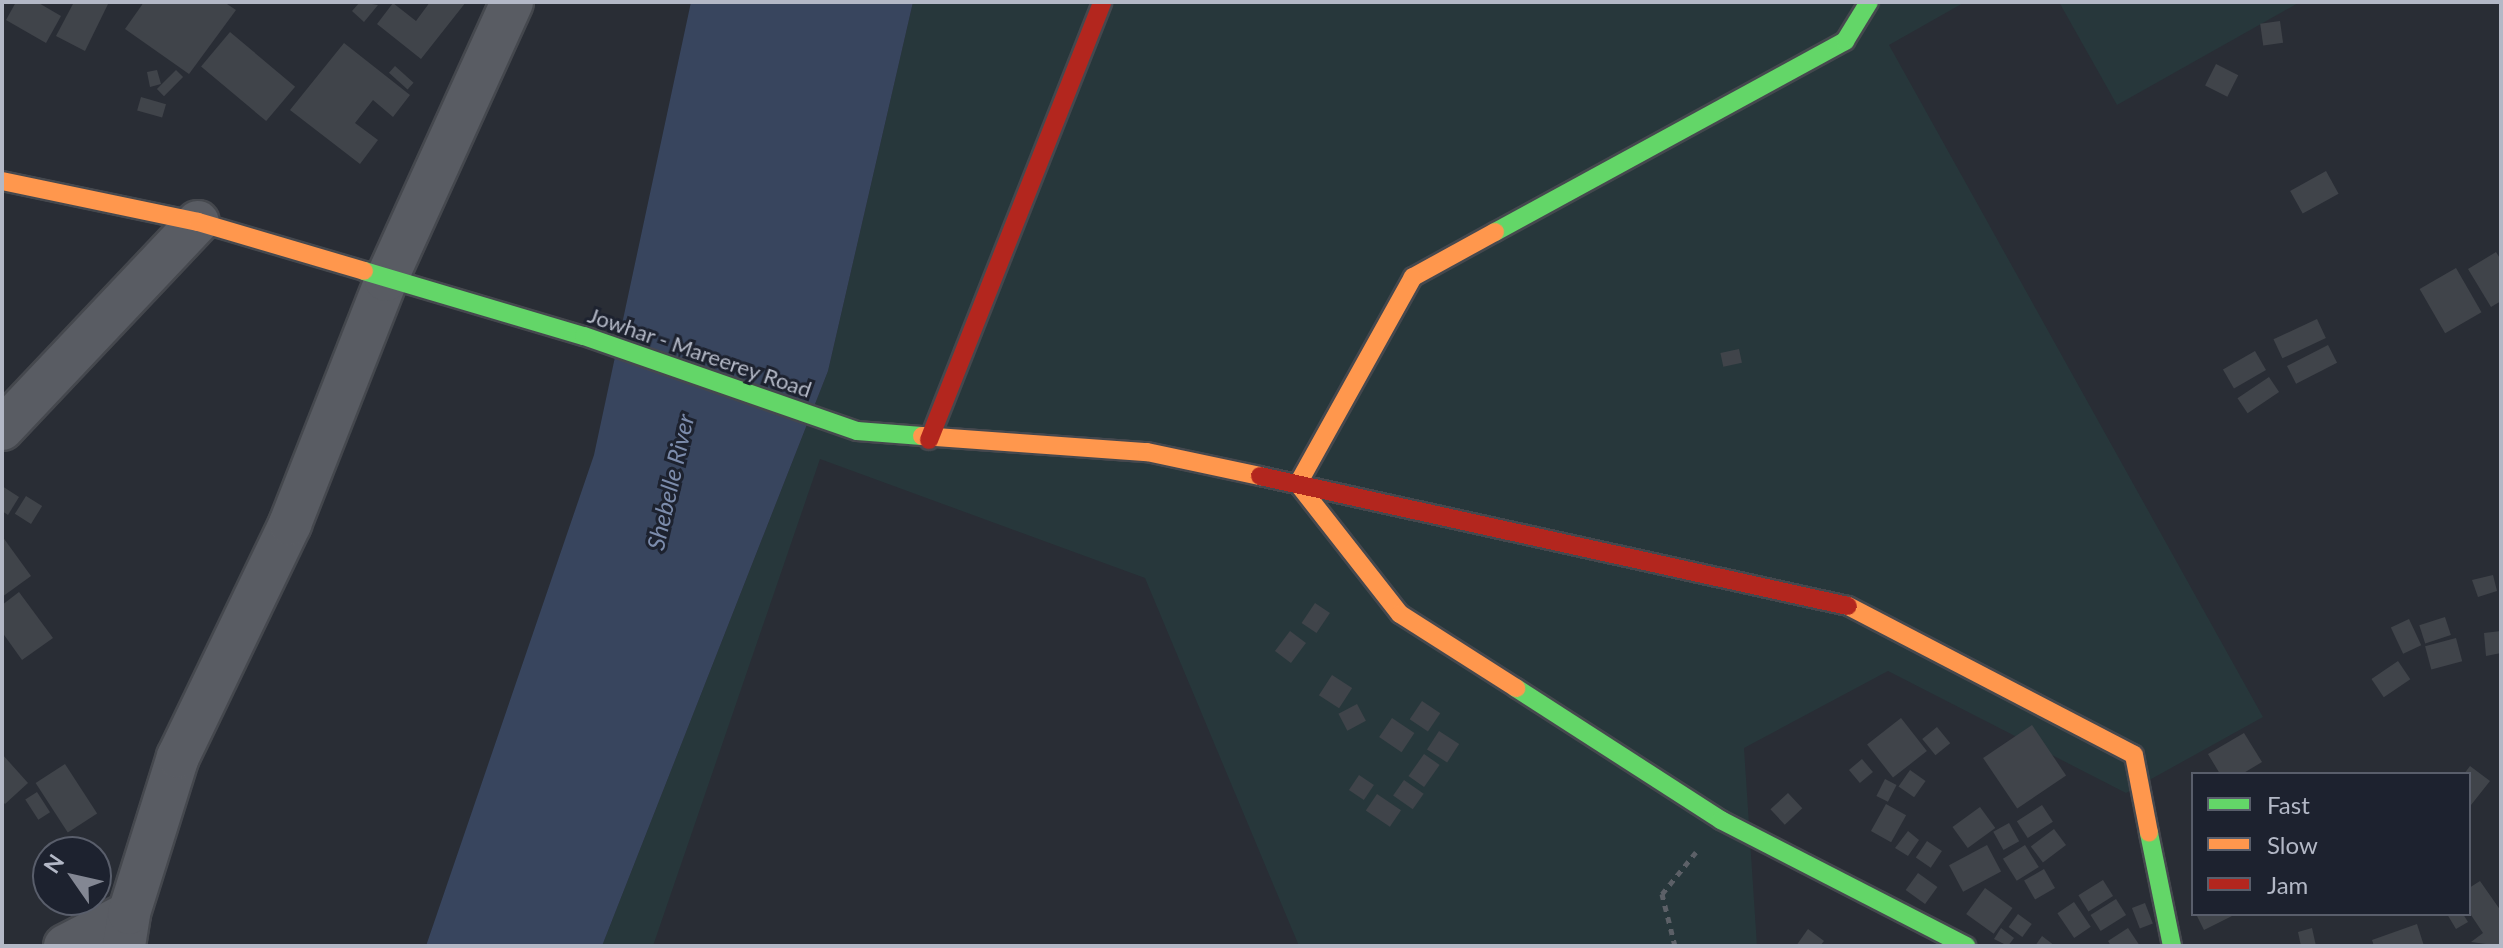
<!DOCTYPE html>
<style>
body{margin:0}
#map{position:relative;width:2503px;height:948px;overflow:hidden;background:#292d35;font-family:Lato,sans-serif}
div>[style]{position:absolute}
.green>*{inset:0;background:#27373b}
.water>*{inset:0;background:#38455e}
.building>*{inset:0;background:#40444a;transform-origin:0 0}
.path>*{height:5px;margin-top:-2.5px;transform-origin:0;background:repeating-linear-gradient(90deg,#5c6067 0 6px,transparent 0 12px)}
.roads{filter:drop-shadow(2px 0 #45484e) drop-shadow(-2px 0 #45484e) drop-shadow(0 2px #45484e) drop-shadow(0 -2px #45484e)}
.street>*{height:42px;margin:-21px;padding:0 21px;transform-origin:21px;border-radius:21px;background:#595c63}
.fast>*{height:18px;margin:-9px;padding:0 9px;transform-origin:9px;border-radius:9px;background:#63d668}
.slow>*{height:18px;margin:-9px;padding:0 9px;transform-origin:9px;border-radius:9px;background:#ff974d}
.jam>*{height:18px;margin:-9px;padding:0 9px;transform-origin:9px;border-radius:9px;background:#b3261e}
span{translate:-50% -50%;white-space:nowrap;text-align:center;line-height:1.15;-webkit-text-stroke:6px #1d222f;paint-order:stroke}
.street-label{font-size:22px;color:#b3b8c6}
.water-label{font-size:24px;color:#7c8cac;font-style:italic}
.frame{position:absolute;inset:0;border:4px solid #b3b8c6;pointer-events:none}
.legend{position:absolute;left:2191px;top:772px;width:280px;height:144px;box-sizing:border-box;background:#1d222f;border:2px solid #595e6b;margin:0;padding:10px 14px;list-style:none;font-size:24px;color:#b3b8c6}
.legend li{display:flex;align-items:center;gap:16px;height:40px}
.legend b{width:40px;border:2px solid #595e6b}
.north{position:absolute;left:32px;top:836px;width:80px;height:80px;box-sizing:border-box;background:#1d222f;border:2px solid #595e6b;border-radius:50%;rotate:304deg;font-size:22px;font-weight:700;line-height:32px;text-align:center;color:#b3b8c6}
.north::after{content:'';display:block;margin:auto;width:28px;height:36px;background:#838793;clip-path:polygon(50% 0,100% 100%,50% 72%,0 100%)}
</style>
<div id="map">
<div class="green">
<i style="clip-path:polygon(913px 2px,1965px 2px,1889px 45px,2263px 717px,2126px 793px,1888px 671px,1744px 748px,1757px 946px,1299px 946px,1145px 578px,820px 459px,653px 946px,602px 946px,828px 371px)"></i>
<i style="clip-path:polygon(2059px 2px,2300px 2px,2117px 105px)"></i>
</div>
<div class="water">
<i style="clip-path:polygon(691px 2px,913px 2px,828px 371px,602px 946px,426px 946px,594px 455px)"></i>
</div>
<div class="building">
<i style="clip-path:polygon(16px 2px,37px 2px,61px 16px,46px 43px,6px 20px)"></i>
<i style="clip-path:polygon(74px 2px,109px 2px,85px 51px,56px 36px)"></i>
<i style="clip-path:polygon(144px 2px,224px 2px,236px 10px,189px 74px,125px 29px)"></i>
<i style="clip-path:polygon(360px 2px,378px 5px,364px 22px,352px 11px)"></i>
<i style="clip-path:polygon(430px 2px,466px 2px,421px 59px,377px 24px,393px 3px,416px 21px)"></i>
<i style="left:2280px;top:21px;width:22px;height:20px;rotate:82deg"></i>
<i style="left:230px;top:32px;width:85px;height:45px;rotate:40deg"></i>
<i style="clip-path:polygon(344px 43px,410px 95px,393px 117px,373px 100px,355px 123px,378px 140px,360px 164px,290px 110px)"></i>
<i style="left:2216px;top:64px;width:25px;height:24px;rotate:27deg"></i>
<i style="left:395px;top:66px;width:25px;height:9px;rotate:42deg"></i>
<i style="clip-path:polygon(157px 70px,161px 84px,150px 87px,147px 72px)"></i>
<i style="left:176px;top:70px;width:10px;height:27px;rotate:45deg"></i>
<i style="left:141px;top:97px;width:26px;height:14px;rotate:16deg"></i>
<i style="left:2326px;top:171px;width:26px;height:41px;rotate:61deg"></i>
<i style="clip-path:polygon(2496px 252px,2501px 260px,2501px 301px,2491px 307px,2468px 269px)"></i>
<i style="left:2456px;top:268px;width:51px;height:42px;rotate:60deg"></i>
<i style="left:2317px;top:319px;width:21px;height:48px;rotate:65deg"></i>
<i style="left:2328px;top:345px;width:20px;height:46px;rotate:63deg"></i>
<i style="left:1739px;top:349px;width:14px;height:19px;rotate:78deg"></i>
<i style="left:2255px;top:351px;width:22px;height:37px;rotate:60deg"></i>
<i style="left:2269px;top:377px;width:18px;height:38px;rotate:56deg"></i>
<i style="clip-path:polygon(2px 486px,19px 497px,8px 515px,2px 511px)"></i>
<i style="left:26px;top:496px;width:19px;height:21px;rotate:32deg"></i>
<i style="clip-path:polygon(2px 536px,31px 576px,2px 597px)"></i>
<i style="clip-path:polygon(2493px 575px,2497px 591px,2478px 597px,2472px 580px)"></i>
<i style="clip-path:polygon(19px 592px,53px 638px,22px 660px,2px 632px,2px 605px)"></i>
<i style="left:1315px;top:603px;width:18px;height:24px;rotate:34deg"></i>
<i style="left:2445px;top:617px;width:19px;height:27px;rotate:72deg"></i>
<i style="left:2409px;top:619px;width:29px;height:20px;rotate:65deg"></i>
<i style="left:1290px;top:631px;width:20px;height:25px;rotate:37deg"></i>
<i style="clip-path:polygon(2501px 631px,2501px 653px,2486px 656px,2484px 633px)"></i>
<i style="left:2456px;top:638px;width:24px;height:32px;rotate:75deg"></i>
<i style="left:2398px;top:661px;width:22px;height:32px;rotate:56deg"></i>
<i style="left:1332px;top:675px;width:24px;height:24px;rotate:33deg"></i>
<i style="left:1422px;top:701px;width:22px;height:22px;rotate:34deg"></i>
<i style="left:1357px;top:704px;width:19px;height:21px;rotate:62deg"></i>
<i style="left:1392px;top:718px;width:27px;height:23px;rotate:34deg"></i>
<i style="left:1901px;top:718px;width:42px;height:43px;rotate:52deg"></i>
<i style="left:2032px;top:725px;width:61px;height:59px;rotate:56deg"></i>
<i style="left:1937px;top:727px;width:21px;height:19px;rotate:51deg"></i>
<i style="left:1439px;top:731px;width:24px;height:22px;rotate:33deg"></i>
<i style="clip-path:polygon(2244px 733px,2262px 762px,2242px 774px,2220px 774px,2208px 754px)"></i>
<i style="clip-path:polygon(2px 754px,28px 783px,5px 804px,2px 801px)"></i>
<i style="left:1424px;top:754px;width:19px;height:27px;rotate:35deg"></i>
<i style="left:1862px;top:759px;width:17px;height:17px;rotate:50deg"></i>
<i style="left:65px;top:764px;width:59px;height:35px;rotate:57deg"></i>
<i style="clip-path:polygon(2470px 766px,2490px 781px,2471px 805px,2469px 774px,2464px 774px)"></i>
<i style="left:1910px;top:770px;width:19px;height:20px;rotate:35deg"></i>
<i style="left:1359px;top:775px;width:18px;height:18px;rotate:34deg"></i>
<i style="left:1885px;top:779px;width:13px;height:19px;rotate:27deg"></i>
<i style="left:1404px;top:780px;width:24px;height:19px;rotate:35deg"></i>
<i style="left:37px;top:792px;width:24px;height:14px;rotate:57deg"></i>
<i style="left:1788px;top:793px;width:21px;height:24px;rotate:47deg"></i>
<i style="left:1377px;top:794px;width:29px;height:20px;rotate:34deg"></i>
<i style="left:1886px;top:804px;width:23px;height:31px;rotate:29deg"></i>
<i style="left:2042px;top:805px;width:20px;height:30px;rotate:57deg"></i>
<i style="left:1980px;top:807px;width:26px;height:34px;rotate:54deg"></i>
<i style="left:2009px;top:823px;width:21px;height:18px;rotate:61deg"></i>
<i style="left:2054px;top:829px;width:20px;height:29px;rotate:53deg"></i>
<i style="clip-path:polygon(1908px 831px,1919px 840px,1908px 856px,1895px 848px)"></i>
<i style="left:1927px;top:841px;width:18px;height:20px;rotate:34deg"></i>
<i style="left:1987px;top:845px;width:30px;height:43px;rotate:62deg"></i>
<i style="left:2025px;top:845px;width:26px;height:26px;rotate:58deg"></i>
<i style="left:2044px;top:869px;width:22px;height:23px;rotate:60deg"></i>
<i style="left:1918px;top:873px;width:24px;height:21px;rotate:36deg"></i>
<i style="left:2103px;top:880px;width:19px;height:29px;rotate:58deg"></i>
<i style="clip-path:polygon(2480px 881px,2501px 911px,2501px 946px,2471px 942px,2483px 933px,2469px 912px,2469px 888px)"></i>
<i style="left:1985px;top:888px;width:34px;height:32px;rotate:36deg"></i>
<i style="left:2116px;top:899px;width:19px;height:30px;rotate:58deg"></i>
<i style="left:2074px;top:902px;width:30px;height:20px;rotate:56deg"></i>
<i style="left:2145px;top:903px;width:22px;height:14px;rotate:69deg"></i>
<i style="left:2018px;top:914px;width:17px;height:16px;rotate:36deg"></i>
<i style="clip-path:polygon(2196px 914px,2236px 914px,2204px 930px)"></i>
<i style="clip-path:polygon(2447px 914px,2463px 914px,2468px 922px,2456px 929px)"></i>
<i style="clip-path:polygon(2417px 924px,2424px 946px,2374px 946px,2372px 940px)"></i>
<i style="clip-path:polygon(2001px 928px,2014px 938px,2008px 946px,1994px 939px)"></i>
<i style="clip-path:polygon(2128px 928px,2140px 946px,2111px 946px,2108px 941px)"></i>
<i style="clip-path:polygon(2312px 928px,2316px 946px,2301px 946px,2298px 932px)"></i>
<i style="clip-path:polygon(1808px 929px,1824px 941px,1820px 946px,1796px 946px)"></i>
<i style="clip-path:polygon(2042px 936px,2055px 946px,2035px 946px)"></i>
</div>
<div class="path">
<i style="left:1675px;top:946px;width:54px;rotate:-104deg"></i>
<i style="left:1662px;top:894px;width:54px;rotate:-51deg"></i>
</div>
<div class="roads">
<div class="street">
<i style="left:2px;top:429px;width:285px;rotate:-46.6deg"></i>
<i style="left:65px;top:946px;width:72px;rotate:-27.3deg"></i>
<i style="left:124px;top:946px;width:33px;rotate:-81deg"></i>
<i style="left:129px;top:913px;width:164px;rotate:-72.6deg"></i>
<i style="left:178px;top:757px;width:259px;rotate:-64.3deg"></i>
<i style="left:290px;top:524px;width:262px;rotate:-68.5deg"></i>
<i style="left:386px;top:280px;width:305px;rotate:-65.6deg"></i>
</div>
<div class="fast">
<i style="left:1495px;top:232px;width:399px;rotate:-28.6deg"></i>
<i style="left:1845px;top:41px;width:46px;rotate:-58.4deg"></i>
<i style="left:364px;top:271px;width:229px;rotate:16.5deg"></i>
<i style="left:584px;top:336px;width:289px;rotate:19.2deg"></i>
<i style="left:857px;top:431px;width:65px;rotate:4.4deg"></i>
<i style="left:1516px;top:688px;width:244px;rotate:32.8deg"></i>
<i style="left:1721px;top:820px;width:276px;rotate:27.2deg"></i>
<i style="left:2149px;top:833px;width:115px;rotate:78.5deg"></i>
</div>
<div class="slow">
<i style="left:2px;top:181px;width:200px;rotate:11.8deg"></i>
<i style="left:198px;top:222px;width:173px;rotate:16.4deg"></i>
<i style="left:1495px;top:232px;width:94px;rotate:151.2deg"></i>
<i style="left:1413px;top:277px;width:237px;rotate:119.1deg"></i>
<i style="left:1298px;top:484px;width:165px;rotate:51.9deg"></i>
<i style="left:1400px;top:614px;width:138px;rotate:32.5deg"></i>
<i style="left:922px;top:436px;width:226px;rotate:4.1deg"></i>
<i style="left:1147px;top:452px;width:116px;rotate:12deg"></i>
<i style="left:1848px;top:606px;width:322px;rotate:27.5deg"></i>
<i style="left:2134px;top:755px;width:79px;rotate:79.1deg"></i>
</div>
<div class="jam">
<i style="left:929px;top:440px;width:471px;rotate:-68.4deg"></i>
<i style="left:1260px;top:476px;width:602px;rotate:12.47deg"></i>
</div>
</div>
<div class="street-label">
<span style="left:700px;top:352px;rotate:19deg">Jowhar - Mareerey Road</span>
</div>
<div class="water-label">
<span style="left:670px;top:482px;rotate:-77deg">Shebelle River</span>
</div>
<div class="frame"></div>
<ul class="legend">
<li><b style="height:10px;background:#63d668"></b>Fast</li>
<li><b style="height:10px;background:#ff974d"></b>Slow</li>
<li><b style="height:10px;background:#b3261e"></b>Jam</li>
</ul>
<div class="north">N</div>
</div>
